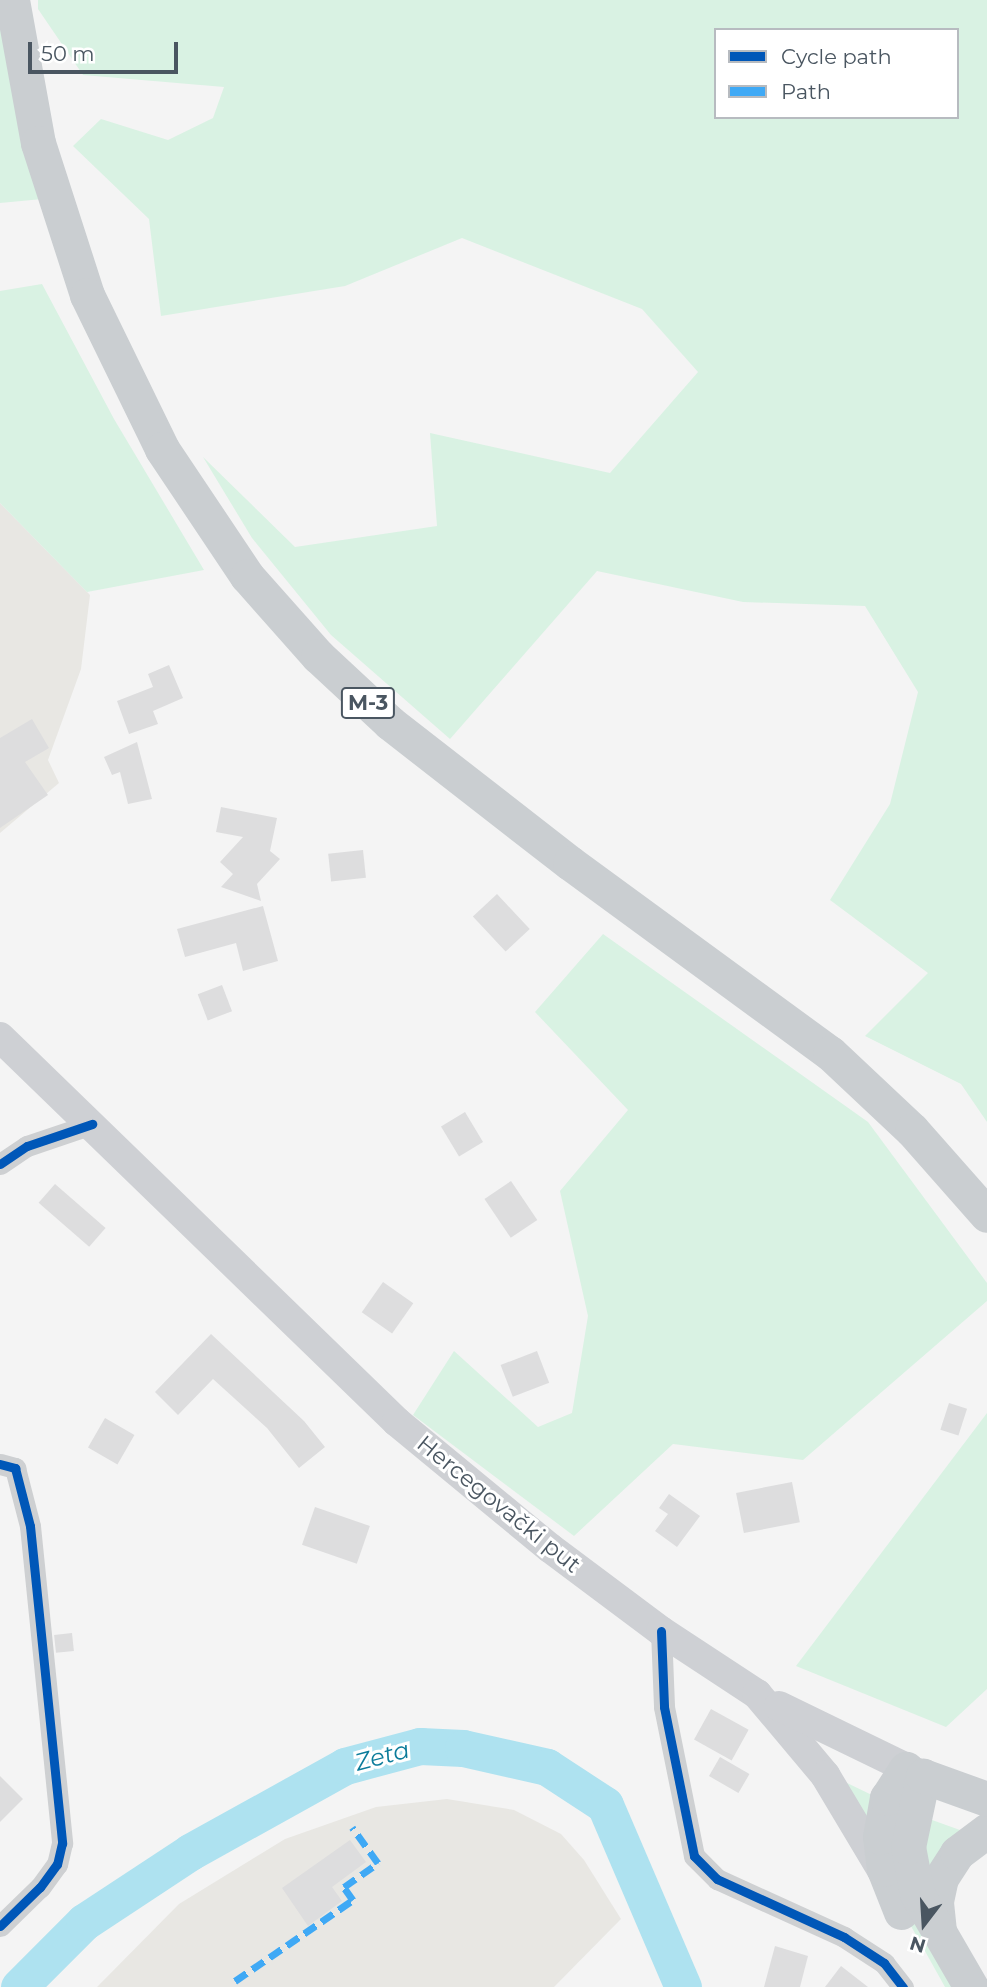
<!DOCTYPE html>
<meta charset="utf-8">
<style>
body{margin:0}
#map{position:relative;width:987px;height:1987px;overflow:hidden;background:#f4f4f4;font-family:Montserrat,sans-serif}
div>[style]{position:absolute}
.commercial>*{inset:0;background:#e8e7e3}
.green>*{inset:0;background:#d9f2e3}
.river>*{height:37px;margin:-18.5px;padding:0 18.5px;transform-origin:18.5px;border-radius:18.5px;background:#aee2f0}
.building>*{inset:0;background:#ddddde;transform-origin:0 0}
.minor>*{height:21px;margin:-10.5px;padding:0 10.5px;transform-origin:10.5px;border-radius:10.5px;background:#ced0d2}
.secondary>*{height:30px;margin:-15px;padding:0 15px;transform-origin:15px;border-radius:15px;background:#ced0d4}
.primary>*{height:35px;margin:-17.5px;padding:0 17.5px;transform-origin:17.5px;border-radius:17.5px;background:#caced1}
.quiet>*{height:7px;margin-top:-3.5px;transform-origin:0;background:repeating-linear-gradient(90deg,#3fa9f5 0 14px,transparent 0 21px)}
.cycleway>*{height:9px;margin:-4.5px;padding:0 4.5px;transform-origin:4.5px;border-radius:4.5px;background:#0057b8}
span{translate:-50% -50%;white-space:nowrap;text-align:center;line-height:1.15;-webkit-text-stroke:6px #fff;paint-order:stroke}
.shield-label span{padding:2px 5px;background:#fff;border:2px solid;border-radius:5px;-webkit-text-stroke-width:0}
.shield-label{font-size:21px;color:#4a5661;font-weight:700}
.street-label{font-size:23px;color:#4a5661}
.water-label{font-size:24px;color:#0c7c9b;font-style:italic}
.legend{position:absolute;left:714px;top:28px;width:245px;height:91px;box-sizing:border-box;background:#fff;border:2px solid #b7bbc0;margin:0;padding:9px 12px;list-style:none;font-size:21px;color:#4a5661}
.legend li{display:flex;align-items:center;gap:14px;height:35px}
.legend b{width:35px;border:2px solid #b7bbc0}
.north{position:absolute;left:889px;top:1889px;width:70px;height:70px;-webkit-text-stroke:5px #fff;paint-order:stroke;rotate:197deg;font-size:19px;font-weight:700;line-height:28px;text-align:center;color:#4a5661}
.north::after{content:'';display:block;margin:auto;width:24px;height:32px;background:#4a5661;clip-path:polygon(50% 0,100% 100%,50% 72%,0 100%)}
.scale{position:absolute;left:28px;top:42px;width:150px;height:32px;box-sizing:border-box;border:4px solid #4a5661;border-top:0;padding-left:9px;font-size:21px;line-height:24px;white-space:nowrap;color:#4a5661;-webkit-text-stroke:5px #fff;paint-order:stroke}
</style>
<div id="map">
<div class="commercial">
<i style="clip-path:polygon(0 503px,90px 595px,81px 669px,48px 760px,59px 783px,0 833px)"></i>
<i style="clip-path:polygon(447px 1799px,514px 1810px,561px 1834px,584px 1860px,621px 1919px,554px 1987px,97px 1987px,179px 1904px,285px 1839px,376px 1807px)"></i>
</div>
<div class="green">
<i style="clip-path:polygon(0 0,53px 198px,0 203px)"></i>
<i style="clip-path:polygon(evenodd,38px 0,987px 0,987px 1122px,961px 1084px,865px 1036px,928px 973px,830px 900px,890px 804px,918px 692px,865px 606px,743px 602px,597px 571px,450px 739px,331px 635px,252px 538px,203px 457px,295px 547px,437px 526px,430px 433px,610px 473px,698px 372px,642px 309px,462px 238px,345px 286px,161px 316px,149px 219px,73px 146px,101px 119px,168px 140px,213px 118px,224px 87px,83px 75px,38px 9px,38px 0,716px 30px,957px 30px,957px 117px,716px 117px,716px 30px)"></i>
<i style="clip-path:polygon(42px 284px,114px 419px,204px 570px,87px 592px,0 503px,0 291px)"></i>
<i style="clip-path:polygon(603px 934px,868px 1122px,987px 1283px,987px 1301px,803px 1460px,673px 1444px,574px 1536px,413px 1415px,454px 1351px,538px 1427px,572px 1413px,588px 1316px,560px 1191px,628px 1110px,535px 1012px)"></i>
<i style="clip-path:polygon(987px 1413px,987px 1689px,946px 1727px,796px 1666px)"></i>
<i style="clip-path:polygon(814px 1767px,876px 1797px,865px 1827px)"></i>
<i style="clip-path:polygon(895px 1808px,954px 1987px,945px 1987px,892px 1892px)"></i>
<i style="clip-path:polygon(921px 1816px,971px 1834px,928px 1884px)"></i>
</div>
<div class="river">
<i style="left:19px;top:1987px;width:92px;rotate:-45deg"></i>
<i style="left:84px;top:1922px;width:127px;rotate:-33.4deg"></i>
<i style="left:190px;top:1852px;width:177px;rotate:-29deg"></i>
<i style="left:345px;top:1766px;width:78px;rotate:-14.9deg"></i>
<i style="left:420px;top:1746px;width:43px;rotate:2.7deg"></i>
<i style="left:463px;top:1748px;width:86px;rotate:12.7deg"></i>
<i style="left:547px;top:1767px;width:69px;rotate:33.2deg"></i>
<i style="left:605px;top:1805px;width:198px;rotate:66.8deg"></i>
</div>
<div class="building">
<i style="clip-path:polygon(169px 665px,183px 698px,153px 711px,158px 724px,129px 734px,117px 701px,153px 687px,148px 674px)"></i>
<i style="clip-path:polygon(32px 719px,49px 748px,25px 762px,48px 795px,0 828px,0 738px)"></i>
<i style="clip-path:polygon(137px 742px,152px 799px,128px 804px,120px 772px,112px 775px,104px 757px)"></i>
<i style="clip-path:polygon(221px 807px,277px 818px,270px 851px,280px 859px,257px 884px,261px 901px,221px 887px,233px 874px,220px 862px,243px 837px,216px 832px)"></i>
<i style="left:363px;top:850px;width:28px;height:35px;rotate:84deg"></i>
<i style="left:497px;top:894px;width:48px;height:33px;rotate:47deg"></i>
<i style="clip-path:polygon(263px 906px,278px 961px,243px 971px,236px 943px,185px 957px,177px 929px)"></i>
<i style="left:222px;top:985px;width:28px;height:26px;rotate:69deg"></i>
<i style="left:465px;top:1112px;width:35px;height:28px;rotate:59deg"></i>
<i style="left:511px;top:1181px;width:47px;height:32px;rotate:56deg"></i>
<i style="left:55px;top:1184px;width:67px;height:25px;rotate:41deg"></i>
<i style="left:383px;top:1282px;width:37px;height:37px;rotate:35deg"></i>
<i style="clip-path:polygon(211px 1334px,304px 1421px,325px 1447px,299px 1468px,267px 1428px,213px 1379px,178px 1415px,155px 1392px)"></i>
<i style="left:537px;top:1351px;width:34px;height:39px;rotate:69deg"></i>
<i style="left:949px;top:1403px;width:19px;height:28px;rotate:18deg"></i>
<i style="left:105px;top:1418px;width:34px;height:34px;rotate:30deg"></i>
<i style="left:792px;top:1482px;width:41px;height:57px;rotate:79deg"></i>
<i style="clip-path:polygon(669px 1494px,700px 1516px,677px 1547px,655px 1531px,668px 1514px,659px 1508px)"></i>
<i style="left:315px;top:1507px;width:58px;height:40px;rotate:19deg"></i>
<i style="left:72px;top:1633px;width:18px;height:18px;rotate:84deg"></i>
<i style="left:711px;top:1709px;width:43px;height:35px;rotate:29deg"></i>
<i style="left:720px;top:1757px;width:34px;height:22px;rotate:30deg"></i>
<i style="clip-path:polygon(0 1776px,23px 1799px,0 1822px)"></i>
<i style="clip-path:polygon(350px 1840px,366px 1862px,332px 1887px,342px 1901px,308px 1926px,282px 1888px)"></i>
<i style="clip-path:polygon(775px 1946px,808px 1956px,800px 1987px,764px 1987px)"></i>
<i style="clip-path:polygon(841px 1966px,868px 1987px,825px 1987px)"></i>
</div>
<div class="minor">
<i style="left:0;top:1164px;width:32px;rotate:-34deg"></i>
<i style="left:27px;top:1146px;width:69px;rotate:-18.7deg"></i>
<i style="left:0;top:1464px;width:16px;rotate:15deg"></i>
<i style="left:15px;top:1468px;width:60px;rotate:75.5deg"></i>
<i style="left:30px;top:1526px;width:319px;rotate:84.2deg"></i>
<i style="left:62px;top:1843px;width:22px;rotate:103deg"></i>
<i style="left:57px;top:1864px;width:29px;rotate:126deg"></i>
<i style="left:40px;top:1887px;width:56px;rotate:135.7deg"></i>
<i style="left:661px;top:1631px;width:76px;rotate:87.7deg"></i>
<i style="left:664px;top:1707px;width:152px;rotate:78.6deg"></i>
<i style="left:694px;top:1856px;width:33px;rotate:45deg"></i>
<i style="left:717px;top:1879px;width:140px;rotate:24.5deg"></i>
<i style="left:844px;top:1937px;width:48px;rotate:33deg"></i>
<i style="left:884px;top:1963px;width:31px;rotate:52deg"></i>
</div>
<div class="secondary">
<i style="left:0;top:1037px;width:553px;rotate:44.12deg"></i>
<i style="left:397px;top:1422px;width:198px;rotate:39.5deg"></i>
<i style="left:550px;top:1548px;width:139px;rotate:36.8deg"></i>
<i style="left:661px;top:1631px;width:115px;rotate:33.3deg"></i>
<i style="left:757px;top:1694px;width:106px;rotate:50deg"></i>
<i style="left:825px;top:1775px;width:113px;rotate:59.1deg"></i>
<i style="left:779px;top:1706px;width:160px;rotate:25.9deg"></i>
</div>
<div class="primary">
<i style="left:12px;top:0;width:145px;rotate:79.7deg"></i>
<i style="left:38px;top:143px;width:160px;rotate:72.1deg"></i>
<i style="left:87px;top:295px;width:171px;rotate:64deg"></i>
<i style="left:162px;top:449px;width:153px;rotate:56.2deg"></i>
<i style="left:247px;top:576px;width:107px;rotate:48.4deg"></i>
<i style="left:318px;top:656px;width:98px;rotate:42.9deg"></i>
<i style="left:390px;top:723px;width:228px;rotate:37.9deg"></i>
<i style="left:570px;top:863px;width:322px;rotate:36.2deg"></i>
<i style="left:830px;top:1053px;width:112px;rotate:43.2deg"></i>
<i style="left:912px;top:1130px;width:113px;rotate:48.6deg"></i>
<i style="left:901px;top:1912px;width:46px;rotate:-111.6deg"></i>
<i style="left:884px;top:1869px;width:32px;rotate:-97deg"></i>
<i style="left:880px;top:1837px;width:40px;rotate:-80deg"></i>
<i style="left:887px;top:1798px;width:35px;rotate:-57deg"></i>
<i style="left:939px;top:1931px;width:30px;rotate:-96deg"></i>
<i style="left:936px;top:1901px;width:24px;rotate:-78deg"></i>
<i style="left:941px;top:1878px;width:30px;rotate:-57deg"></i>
<i style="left:957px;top:1853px;width:38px;rotate:-37deg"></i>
<i style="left:971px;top:1987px;width:108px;rotate:-120.1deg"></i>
<i style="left:917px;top:1894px;width:48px;rotate:-100.8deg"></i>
<i style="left:908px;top:1847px;width:73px;rotate:-78.1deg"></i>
<i style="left:923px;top:1776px;width:68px;rotate:19.8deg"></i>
</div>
<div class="quiet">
<i style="left:235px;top:1981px;width:143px;rotate:-34.5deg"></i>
<i style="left:353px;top:1900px;width:16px;rotate:-125deg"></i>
<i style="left:344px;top:1887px;width:42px;rotate:-35.2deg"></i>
<i style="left:378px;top:1863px;width:44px;rotate:-125.8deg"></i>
</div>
<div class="cycleway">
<i style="left:0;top:1164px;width:32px;rotate:-34deg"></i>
<i style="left:27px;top:1146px;width:69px;rotate:-18.7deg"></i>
<i style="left:0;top:1464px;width:16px;rotate:15deg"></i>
<i style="left:15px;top:1468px;width:60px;rotate:75.5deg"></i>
<i style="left:30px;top:1526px;width:319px;rotate:84.2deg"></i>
<i style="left:62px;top:1843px;width:22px;rotate:103deg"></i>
<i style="left:57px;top:1864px;width:29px;rotate:126deg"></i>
<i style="left:40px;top:1887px;width:56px;rotate:135.7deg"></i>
<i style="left:661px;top:1631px;width:76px;rotate:87.7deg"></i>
<i style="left:664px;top:1707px;width:152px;rotate:78.6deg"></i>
<i style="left:694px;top:1856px;width:33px;rotate:45deg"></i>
<i style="left:717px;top:1879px;width:140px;rotate:24.5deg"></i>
<i style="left:844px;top:1937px;width:48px;rotate:33deg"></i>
<i style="left:884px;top:1963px;width:31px;rotate:52deg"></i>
</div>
<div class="shield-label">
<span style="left:368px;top:703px">M-3</span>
</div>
<div class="street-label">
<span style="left:499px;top:1504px;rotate:39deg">Hercegovački put</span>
</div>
<div class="water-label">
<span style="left:382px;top:1756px;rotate:-15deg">Zeta</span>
</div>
<ul class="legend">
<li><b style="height:9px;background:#0057b8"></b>Cycle path</li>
<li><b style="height:9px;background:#3fa9f5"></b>Path</li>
</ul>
<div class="north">N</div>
<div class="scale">50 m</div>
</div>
